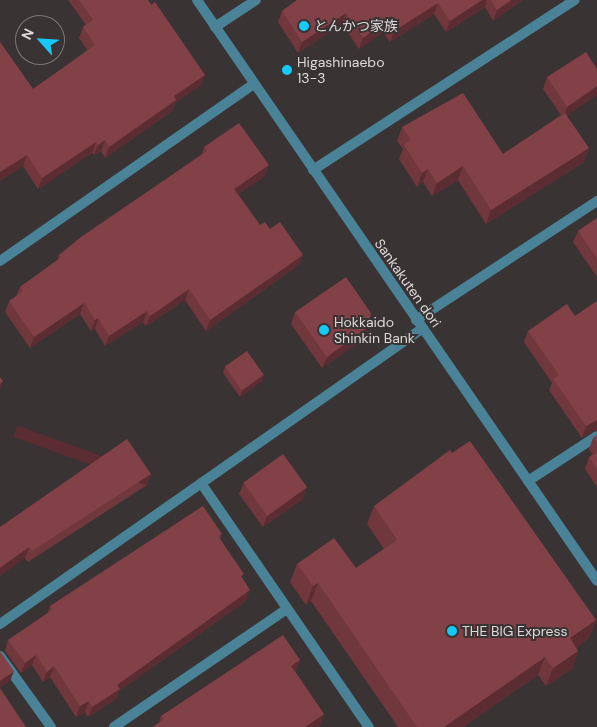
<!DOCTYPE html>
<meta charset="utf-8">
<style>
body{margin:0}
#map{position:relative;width:597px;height:727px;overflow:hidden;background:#3a3334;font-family:"DM Sans","Noto Sans JP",sans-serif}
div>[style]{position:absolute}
.minor>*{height:10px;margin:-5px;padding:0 5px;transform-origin:5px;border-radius:5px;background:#4a8297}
.tertiary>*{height:10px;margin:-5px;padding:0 5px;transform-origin:5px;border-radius:5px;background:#4a8297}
.wall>*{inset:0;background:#70373d}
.shaded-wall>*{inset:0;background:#5b2d32;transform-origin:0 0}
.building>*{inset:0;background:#824047;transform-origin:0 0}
.dots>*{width:14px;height:14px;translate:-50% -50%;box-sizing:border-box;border:2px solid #3a3334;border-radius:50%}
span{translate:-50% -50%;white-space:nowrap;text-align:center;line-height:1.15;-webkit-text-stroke:4px #3a3334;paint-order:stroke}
.poi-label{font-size:14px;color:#dedada}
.left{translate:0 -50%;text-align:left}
.street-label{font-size:14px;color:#dedada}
.north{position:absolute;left:15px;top:15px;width:50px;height:50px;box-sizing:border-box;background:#3a3334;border:1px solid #7c7676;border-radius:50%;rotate:296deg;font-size:14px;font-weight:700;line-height:20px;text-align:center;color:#dedada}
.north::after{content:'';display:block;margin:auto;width:18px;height:22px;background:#13cafb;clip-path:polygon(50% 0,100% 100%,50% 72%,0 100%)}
</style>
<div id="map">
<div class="minor">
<i style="left:215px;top:27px;width:49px;rotate:-33.4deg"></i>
<i style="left:313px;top:170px;width:312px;rotate:-33deg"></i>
<i style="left:0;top:261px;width:310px;rotate:-34.9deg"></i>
<i style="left:416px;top:320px;width:217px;rotate:-33.3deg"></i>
<i style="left:528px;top:481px;width:82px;rotate:-33.1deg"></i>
<i style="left:201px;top:483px;width:296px;rotate:55.5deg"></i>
<i style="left:0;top:624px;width:516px;rotate:-34.98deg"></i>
<i style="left:0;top:656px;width:87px;rotate:54.3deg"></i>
<i style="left:114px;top:727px;width:209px;rotate:-34.3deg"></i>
</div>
<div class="tertiary">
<i style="left:197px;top:0;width:705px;rotate:55.45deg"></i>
</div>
<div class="wall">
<i style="clip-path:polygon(68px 0,148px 0,205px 75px,201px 85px,175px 103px,172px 111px,105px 158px,101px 151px,94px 155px,92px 153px,38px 189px,23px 166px,0 181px,0 42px,33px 89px,88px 51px,79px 38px,83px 27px,86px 25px)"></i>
<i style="clip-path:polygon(297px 0,523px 0,493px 21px,485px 7px,446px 32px,434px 14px,390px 42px,383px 32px,359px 49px,342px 24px,298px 53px,278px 22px,282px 11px)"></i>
<i style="clip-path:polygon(597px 69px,597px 95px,567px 115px,584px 162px,486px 224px,458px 180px,432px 196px,423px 182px,417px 187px,399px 159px,403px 149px,397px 141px,402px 127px,503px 154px,561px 115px,543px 89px,547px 77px)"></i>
<i style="clip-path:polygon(204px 147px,265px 176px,238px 194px,260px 225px,270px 229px,303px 255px,299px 265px,206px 331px,185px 300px,146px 326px,143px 322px,105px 346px,95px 329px,91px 331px,80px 314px,30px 348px,5px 312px,9px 301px,16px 296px,20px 287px,57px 261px,59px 255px,202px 154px)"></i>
<i style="clip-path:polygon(597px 218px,597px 277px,573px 242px,578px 231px)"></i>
<i style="clip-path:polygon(597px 301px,597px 430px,596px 429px,582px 438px,549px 390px,552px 383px,524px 342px,528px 331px,575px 316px)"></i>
<i style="clip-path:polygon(295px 312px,364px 339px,322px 368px,291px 324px)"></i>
<i style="clip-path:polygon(225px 367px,264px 375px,262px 381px,240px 397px,223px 373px)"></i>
<i style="clip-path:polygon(597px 435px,597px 487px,585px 469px,589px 457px,593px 455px,589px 449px,593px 438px)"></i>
<i style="clip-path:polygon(151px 474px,147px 485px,28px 562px,0 527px)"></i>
<i style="clip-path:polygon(244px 483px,303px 499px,263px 527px,239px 494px)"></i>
<i style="clip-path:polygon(374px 506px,596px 620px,589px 638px,576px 648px,578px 651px,572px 669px,546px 686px,538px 675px,463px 727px,398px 727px,311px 601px,306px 605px,290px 582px,297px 564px,356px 568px,384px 549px,367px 524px)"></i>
<i style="clip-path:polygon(222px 534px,220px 539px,242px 578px,246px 601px,119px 691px,116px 699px,88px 717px,85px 712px,76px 717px,50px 677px,43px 682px,32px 665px,21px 673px,5px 651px,8px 640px,47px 614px,50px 606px)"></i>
<i style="clip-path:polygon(300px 660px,296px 670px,295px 671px,324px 714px,320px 725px,316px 727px,153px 727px,159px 723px,161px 716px)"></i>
</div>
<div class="shaded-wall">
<i style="clip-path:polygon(482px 0,487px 0,485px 7px,446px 32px,450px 21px)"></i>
<i style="clip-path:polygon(511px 0,523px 0,493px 21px,497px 10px)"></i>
<i style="clip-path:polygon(438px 3px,434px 14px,390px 42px,394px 31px)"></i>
<i style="clip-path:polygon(346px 13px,342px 24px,298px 53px,302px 42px)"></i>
<i style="clip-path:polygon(387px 21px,383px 32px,359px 49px,363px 38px)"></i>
<i style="clip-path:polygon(205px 75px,201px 85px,175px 103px,172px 111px,105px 158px,109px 147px,174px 96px)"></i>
<i style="clip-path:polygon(597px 86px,597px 95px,563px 118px,567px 107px)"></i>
<i style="clip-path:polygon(105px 140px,101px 151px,94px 155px,98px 145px)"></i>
<i style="clip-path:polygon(96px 142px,92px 153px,38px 189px,42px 178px)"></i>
<i style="clip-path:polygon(589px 148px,584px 162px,486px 224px,491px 210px)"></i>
<i style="clip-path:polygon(27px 155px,23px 166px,0 181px,0 172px)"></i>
<i style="clip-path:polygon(269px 165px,265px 176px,230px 199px,234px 189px)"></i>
<i style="clip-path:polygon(463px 166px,458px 180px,432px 196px,437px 183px)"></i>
<i style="clip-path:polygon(428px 169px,423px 182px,417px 187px,422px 173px)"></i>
<i style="clip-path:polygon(303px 255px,299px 265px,206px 331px,210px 320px)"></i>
<i style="clip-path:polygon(189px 289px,185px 300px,146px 326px,150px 316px)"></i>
<i style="clip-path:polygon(84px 303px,80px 314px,30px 348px,34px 337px)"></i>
<i style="clip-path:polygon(147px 311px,143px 322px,105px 346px,109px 336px)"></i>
<i style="clip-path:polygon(98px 318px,95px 329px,91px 331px,95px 320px)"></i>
<i style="clip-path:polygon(368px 327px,364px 339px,322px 368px,327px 357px)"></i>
<i style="clip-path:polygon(264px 375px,262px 381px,240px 397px,242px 391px)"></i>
<i style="clip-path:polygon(3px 381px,0 390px,0 384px)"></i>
<i style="clip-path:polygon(597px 420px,597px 427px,596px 429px,582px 438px,586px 426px)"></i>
<i style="left:151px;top:474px;width:12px;height:142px;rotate:110deg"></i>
<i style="clip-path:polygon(307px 487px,303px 499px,263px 527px,267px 516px)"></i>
<i style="clip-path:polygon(29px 547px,25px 558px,0 576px,0 568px)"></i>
<i style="clip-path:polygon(318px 583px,311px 601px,306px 605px,313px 586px)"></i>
<i style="clip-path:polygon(250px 590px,246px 601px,119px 691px,116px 699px,88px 717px,92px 707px,117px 685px)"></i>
<i style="clip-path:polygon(596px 620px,589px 638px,563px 657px,570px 638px)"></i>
<i style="clip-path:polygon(578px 651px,572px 669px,546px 686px,553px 668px)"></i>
<i style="clip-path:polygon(36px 655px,32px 665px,21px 673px,25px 663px)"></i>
<i style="clip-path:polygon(545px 657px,538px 675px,463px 727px,444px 727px)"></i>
<i style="clip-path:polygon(300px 660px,296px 670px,287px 676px,291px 666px)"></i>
<i style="clip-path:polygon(54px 666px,50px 677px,43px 682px,47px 672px)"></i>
<i style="clip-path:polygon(14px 671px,10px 681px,0 688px,0 681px)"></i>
<i style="clip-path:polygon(89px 701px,85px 712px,76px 717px,80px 706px)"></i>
<i style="clip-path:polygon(324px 714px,320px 725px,316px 727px,305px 727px)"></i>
</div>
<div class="building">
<i style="clip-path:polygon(79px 0,148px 0,151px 5px,155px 2px,205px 75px,174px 96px,176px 100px,109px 147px,105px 140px,98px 145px,96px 142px,42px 178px,27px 155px,0 172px,0 118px,1px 118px,0 117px,0 42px,33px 89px,95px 45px,83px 27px,93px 20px)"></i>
<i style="clip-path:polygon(297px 0,482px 0,450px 21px,438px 3px,394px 31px,387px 21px,363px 38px,346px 13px,302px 42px,282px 11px)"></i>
<i style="clip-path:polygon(491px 0,511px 0,497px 10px)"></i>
<i style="clip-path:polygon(586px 52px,597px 69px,597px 86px,567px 107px,547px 77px)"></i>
<i style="clip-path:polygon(463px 93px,503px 154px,565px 113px,589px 148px,491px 210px,463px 166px,437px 183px,428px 169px,422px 173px,404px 145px,411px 140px,402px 127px)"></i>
<i style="clip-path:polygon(239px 123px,269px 165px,234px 189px,260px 225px,265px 222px,270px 229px,280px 222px,303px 255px,210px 320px,189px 289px,150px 316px,147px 311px,109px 336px,98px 318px,95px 320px,84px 303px,34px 337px,9px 301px,23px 291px,20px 287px,60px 258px,59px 255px,81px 237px,207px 151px,204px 147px)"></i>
<i style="clip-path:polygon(597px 218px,597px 259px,578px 231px)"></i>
<i style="clip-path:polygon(346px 277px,371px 313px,368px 327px,327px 357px,295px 312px)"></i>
<i style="clip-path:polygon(597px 301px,597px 420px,586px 426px,553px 379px,559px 375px,528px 331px,567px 304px,575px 316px)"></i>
<i style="left:247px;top:351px;width:29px;height:27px;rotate:55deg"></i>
<i style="clip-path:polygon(0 377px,3px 381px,0 384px)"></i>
<i style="clip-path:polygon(597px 435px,597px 443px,593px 438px)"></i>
<i style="clip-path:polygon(127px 439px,151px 474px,32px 551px,29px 547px,0 568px,0 527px)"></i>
<i style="clip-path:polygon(470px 441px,596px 620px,570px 638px,578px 651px,553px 668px,545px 657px,444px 727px,417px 727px,318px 583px,313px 586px,297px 564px,334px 538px,356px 568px,397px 540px,374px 506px,450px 450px,452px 453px)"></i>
<i style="clip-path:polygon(597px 452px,597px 469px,589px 457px)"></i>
<i style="left:283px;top:454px;width:41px;height:49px;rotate:54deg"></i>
<i style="clip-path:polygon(203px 506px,222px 534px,218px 536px,244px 574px,241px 576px,250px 590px,117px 685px,120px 689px,92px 707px,89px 701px,80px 706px,54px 666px,47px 672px,36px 655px,25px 663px,8px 640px,52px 610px,50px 606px)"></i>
<i style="clip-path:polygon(283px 635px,300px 660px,291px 666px,324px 714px,305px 727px,153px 727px,164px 719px,161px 716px)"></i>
<i style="clip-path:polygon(0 651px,14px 671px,0 681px)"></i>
<i style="clip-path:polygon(0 688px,26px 727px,0 727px)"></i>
</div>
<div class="dots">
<i style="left:304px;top:26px;background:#13cafb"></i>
<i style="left:287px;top:70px;background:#13cafb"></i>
<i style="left:324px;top:330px;background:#13cafb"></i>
<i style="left:452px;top:631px;background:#13cafb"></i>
</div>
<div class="poi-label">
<span class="left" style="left:314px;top:26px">とんかつ家族</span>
<span class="left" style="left:297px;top:70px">Higashinaebo<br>13-3</span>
<span class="left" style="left:334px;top:330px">Hokkaido<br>Shinkin Bank</span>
<span class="left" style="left:462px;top:631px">THE BIG Express</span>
</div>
<div class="street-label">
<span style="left:408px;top:283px;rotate:55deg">Sankakuten dori</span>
</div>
<div class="north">N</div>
</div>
